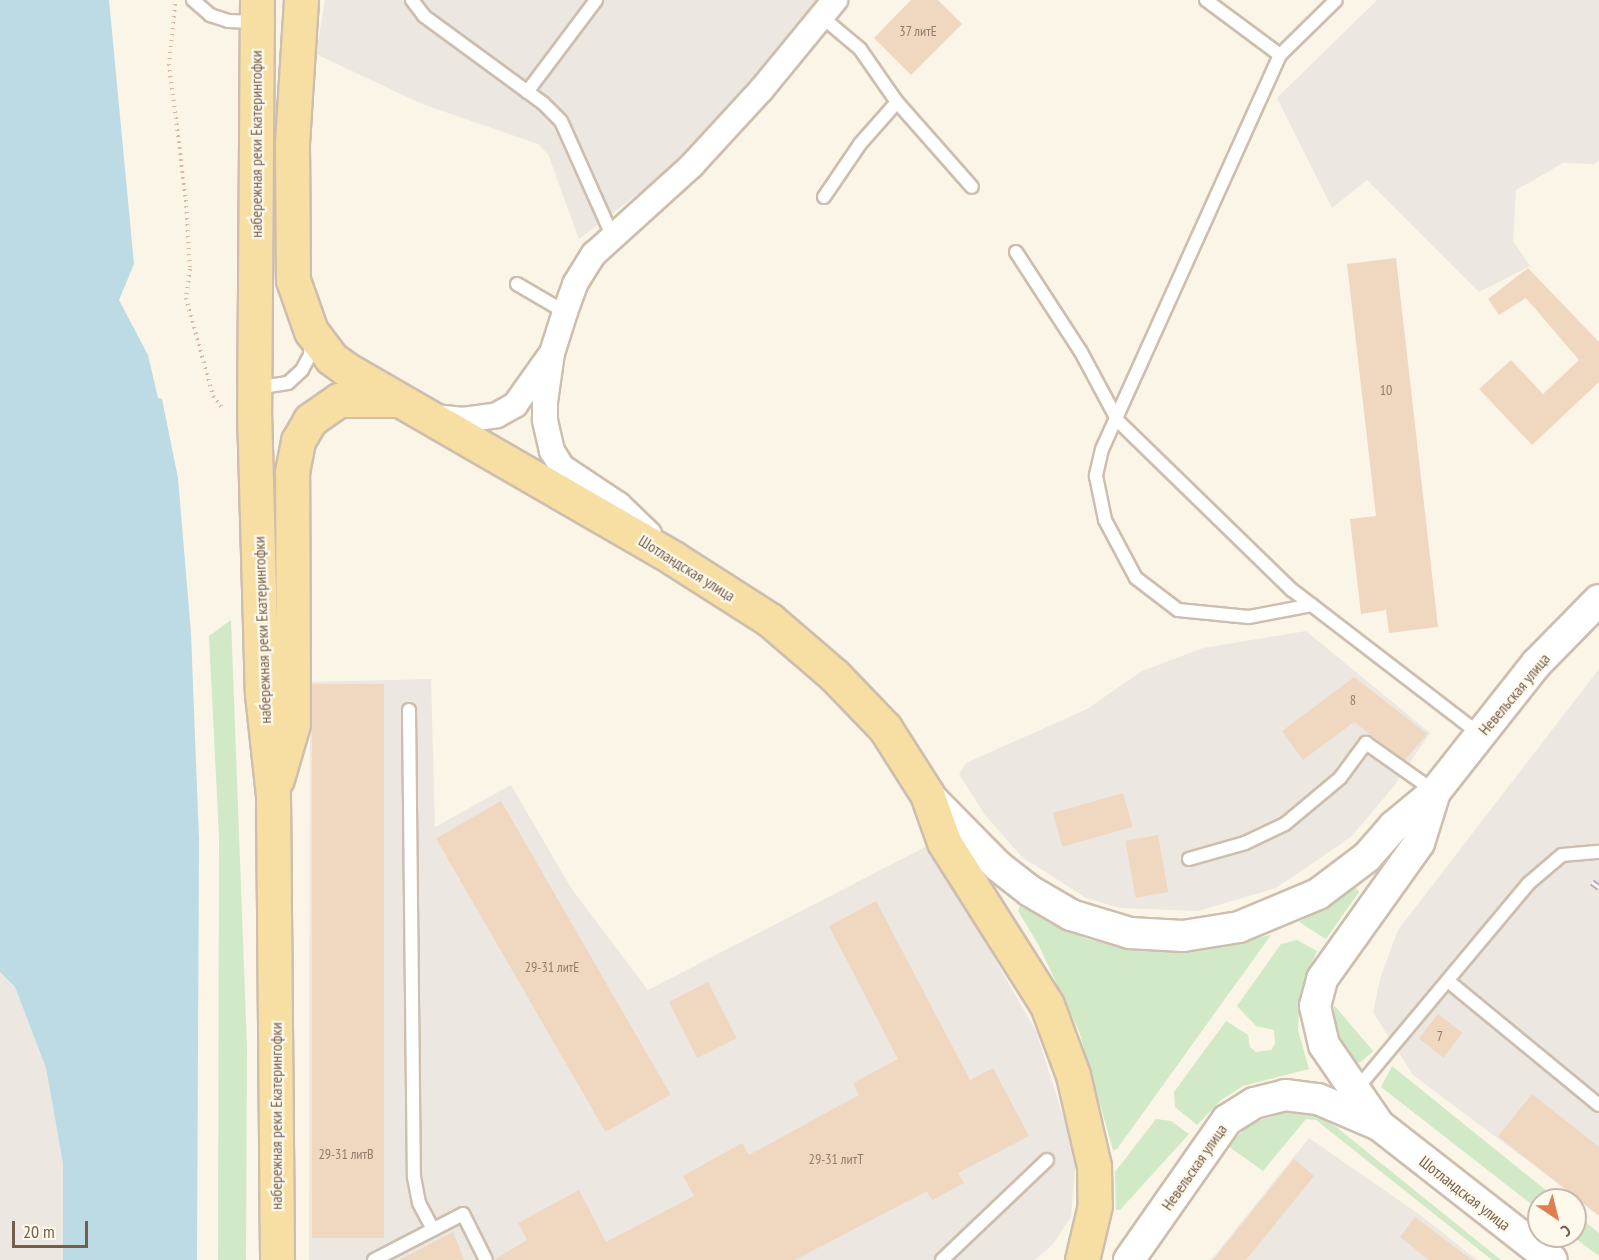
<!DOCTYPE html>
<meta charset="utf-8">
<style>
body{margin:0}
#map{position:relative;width:1599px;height:1260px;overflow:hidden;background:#fbf5e7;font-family:"PT Sans Narrow",sans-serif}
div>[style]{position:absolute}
.industrial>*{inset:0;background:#ece7e1}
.green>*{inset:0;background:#d1e9c6}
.water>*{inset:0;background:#bcdbe4}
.building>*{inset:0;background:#f0d7c0;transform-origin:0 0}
.path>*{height:4px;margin-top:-2px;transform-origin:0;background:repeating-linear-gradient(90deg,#d5bba3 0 1.5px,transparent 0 6px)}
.roads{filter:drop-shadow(2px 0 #cdbeae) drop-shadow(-2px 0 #cdbeae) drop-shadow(0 2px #cdbeae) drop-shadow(0 -2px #cdbeae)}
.service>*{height:12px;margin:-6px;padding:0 6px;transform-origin:6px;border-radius:6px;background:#fff}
.minor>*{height:24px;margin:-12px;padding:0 12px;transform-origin:12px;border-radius:12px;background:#fff}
.tertiary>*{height:30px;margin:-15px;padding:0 15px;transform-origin:15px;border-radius:15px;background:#fff}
.primary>*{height:33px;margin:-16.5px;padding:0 16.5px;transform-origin:16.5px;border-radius:16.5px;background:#f7dfa3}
.rail>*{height:7px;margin-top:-3.5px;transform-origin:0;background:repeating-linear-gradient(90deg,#fef9ed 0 14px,#b9a6c5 0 28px);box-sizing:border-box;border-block:2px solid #b9a6c5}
span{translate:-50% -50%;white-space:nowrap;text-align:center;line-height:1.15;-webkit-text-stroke:4.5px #fef9ed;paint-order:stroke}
.number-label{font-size:14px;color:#937c69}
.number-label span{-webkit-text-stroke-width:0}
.street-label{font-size:16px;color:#745e4c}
.north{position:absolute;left:1527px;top:1188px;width:60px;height:60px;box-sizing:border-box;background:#fef9ed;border:2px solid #c7bbad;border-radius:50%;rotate:145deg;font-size:16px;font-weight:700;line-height:24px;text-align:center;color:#745e4c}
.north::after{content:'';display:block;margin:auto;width:21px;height:27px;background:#e07e52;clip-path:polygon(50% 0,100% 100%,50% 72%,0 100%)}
.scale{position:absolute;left:12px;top:1221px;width:76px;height:27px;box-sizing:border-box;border:3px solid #745e4c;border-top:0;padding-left:8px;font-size:18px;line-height:21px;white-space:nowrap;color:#745e4c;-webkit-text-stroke:4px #fef9ed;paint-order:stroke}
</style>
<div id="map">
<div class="industrial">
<i style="clip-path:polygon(325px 0,816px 0,730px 110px,681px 161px,579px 239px,548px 154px,538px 144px,422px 104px,316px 54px)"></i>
<i style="clip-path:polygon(1377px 0,1599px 0,1599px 160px,1594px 164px,1563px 163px,1516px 190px,1513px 241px,1530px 266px,1479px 292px,1367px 180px,1332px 208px,1277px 98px)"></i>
<i style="clip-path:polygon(1306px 631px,1430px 733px,1394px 786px,1351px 837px,1276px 888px,1198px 911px,1120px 908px,1086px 898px,1022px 857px,985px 815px,959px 774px,966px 763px,1087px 709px,1142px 671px,1203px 648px)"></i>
<i style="clip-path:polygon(1599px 669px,1599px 1214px,1413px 1075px,1373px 1012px,1381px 976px,1398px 930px)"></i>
<i style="clip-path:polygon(431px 679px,435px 827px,511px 785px,571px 888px,648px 990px,929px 845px,1036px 1031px,1076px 1157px,1071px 1217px,1053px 1244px,1035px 1260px,309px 1260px,310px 682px)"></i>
<i style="clip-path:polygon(0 972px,15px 987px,46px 1068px,63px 1164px,63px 1260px,0 1260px)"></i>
<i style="clip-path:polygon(1309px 1138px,1423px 1217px,1477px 1260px,1211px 1260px)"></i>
</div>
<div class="green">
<i style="clip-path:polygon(231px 620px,247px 1047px,246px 1260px,218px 1260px,219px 837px,209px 636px)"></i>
<i style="clip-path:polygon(1355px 887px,1359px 892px,1326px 939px,1299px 922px)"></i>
<i style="clip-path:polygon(1020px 906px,1087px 939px,1148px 951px,1213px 948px,1271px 935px,1117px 1149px,1113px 1150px,1079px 1031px,1038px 944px,1018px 911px)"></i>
<i style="clip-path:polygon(1297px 940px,1317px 951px,1304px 981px,1299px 1012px,1298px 1030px,1309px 1069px,1243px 1086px,1221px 1100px,1197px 1125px,1175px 1107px,1174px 1092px,1226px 1021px,1248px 1035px,1250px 1047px,1256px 1052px,1271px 1050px,1275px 1044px,1274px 1030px,1256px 1026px,1237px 1006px,1281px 944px)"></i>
<i style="clip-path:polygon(1334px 1005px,1373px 1051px,1361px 1062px,1356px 1063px,1341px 1044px,1334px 1026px)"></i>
<i style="clip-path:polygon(1392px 1066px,1558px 1200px,1539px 1200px,1539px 1210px,1381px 1087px)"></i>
<i style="clip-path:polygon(1288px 1112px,1312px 1114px,1335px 1126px,1501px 1260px,1492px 1260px,1316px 1120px,1306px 1119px,1263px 1171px,1228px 1146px,1251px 1123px)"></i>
<i style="clip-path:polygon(1156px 1119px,1171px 1121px,1189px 1134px,1120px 1210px,1116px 1210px,1115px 1172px)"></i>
<i style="clip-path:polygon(1575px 1214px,1599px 1233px,1599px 1256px,1572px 1236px)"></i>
</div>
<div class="water">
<i style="clip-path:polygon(0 0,109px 0,134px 264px,119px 300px,148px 355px,158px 398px,162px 399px,178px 478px,191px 633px,199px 839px,197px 1260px,63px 1260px,63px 1164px,46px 1068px,15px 987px,0 972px)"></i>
</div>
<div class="building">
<i style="clip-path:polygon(911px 0,938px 0,962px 24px,911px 75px,874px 38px)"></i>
<i style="clip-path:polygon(1396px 258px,1438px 627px,1389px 633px,1386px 610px,1361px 614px,1350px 519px,1376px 516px,1347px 264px)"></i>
<i style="clip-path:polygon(1528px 268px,1599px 342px,1599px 382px,1532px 445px,1479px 389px,1511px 360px,1543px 394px,1579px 360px,1526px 298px,1499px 315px,1488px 299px)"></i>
<i style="clip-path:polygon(1354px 677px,1427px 734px,1405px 760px,1354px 722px,1303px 760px,1282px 731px)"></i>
<i style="left:312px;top:684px;width:72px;height:554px"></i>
<i style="left:1123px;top:793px;width:35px;height:73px;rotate:74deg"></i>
<i style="left:501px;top:801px;width:339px;height:75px;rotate:60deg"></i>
<i style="left:1158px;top:835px;width:58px;height:33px;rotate:80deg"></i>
<i style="clip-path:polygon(876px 901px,970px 1080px,993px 1068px,1029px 1136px,958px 1173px,964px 1183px,932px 1200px,927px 1191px,795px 1260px,494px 1260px,527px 1240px,518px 1223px,579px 1190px,606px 1242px,694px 1196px,683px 1176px,742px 1143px,749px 1155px,859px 1095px,853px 1083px,898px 1059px,829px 926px)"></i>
<i style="left:708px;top:982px;width:63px;height:44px;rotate:63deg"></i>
<i style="left:1438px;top:1014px;width:31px;height:31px;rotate:38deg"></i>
<i style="clip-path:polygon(1532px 1094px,1599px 1147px,1599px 1216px,1498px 1136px)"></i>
<i style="clip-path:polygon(1294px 1159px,1314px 1176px,1246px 1260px,1213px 1260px)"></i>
<i style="clip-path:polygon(1415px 1217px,1472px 1260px,1429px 1260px,1400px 1237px)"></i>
<i style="clip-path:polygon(453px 1232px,464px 1260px,399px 1260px)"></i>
</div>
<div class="path">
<i style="left:175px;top:4px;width:60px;rotate:95.7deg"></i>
<i style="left:169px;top:64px;width:137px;rotate:82.9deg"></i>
<i style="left:186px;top:200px;width:69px;rotate:86.7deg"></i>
<i style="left:190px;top:269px;width:29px;rotate:98deg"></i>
<i style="left:186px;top:298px;width:102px;rotate:74.6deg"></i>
<i style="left:213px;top:396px;width:18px;rotate:52deg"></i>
</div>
<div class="roads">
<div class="service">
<i style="left:193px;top:0;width:23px;rotate:41deg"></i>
<i style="left:210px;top:15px;width:19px;rotate:18deg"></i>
<i style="left:228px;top:21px;width:28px;rotate:2deg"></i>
<i style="left:412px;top:0;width:20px;rotate:53deg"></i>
<i style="left:424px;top:16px;width:147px;rotate:36.2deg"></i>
<i style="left:543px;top:103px;width:25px;rotate:45deg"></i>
<i style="left:561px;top:121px;width:125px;rotate:65.9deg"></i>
<i style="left:1206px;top:0;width:92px;rotate:36.6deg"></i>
<i style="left:1280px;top:55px;width:432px;rotate:114.3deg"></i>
<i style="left:1102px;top:449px;width:28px;rotate:103deg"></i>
<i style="left:1096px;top:476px;width:45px;rotate:78.4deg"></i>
<i style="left:1105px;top:520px;width:66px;rotate:61.9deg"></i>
<i style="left:1136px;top:578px;width:53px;rotate:37.3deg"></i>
<i style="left:1178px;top:610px;width:71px;rotate:5.6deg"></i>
<i style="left:1249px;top:617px;width:64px;rotate:-10.8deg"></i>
<i style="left:822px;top:17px;width:50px;rotate:40.1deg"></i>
<i style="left:860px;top:49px;width:65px;rotate:55.1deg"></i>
<i style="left:897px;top:102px;width:113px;rotate:48.6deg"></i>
<i style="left:1280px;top:55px;width:78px;rotate:-44.5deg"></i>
<i style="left:527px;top:92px;width:115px;rotate:-53.1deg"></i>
<i style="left:824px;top:197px;width:64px;rotate:-55.8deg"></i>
<i style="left:860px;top:144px;width:56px;rotate:-48.6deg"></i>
<i style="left:1016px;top:252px;width:119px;rotate:57deg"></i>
<i style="left:1081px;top:352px;width:78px;rotate:61.8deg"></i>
<i style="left:1118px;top:421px;width:243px;rotate:44.2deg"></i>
<i style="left:1292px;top:590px;width:237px;rotate:37.5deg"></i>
<i style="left:517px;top:284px;width:56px;rotate:30.3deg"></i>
<i style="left:256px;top:388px;width:32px;rotate:-9deg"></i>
<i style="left:288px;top:383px;width:19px;rotate:-43deg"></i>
<i style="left:302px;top:370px;width:17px;rotate:-62deg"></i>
<i style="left:310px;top:355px;width:13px;rotate:-86deg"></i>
<i style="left:409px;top:710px;width:467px;rotate:89.4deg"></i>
<i style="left:414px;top:1177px;width:26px;rotate:79deg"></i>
<i style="left:419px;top:1203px;width:30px;rotate:62deg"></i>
<i style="left:1189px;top:859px;width:58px;rotate:-15.9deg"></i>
<i style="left:1245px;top:843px;width:44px;rotate:-25.4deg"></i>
<i style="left:1285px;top:824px;width:72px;rotate:-39.9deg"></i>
<i style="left:1340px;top:778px;width:44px;rotate:-53.4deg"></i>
<i style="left:1366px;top:743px;width:83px;rotate:35.2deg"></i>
<i style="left:1448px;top:981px;width:195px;rotate:39.4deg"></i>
<i style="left:1355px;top:1091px;width:271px;rotate:-50.1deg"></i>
<i style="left:1529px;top:883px;width:43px;rotate:-40.3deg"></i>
<i style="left:1562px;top:855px;width:37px;rotate:-5deg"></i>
<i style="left:374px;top:1260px;width:100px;rotate:-27.3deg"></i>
<i style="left:463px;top:1214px;width:51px;rotate:63.4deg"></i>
<i style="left:942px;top:1260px;width:145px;rotate:-43.6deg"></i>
</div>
<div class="minor">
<i style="left:435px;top:417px;width:28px;rotate:6deg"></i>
<i style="left:463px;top:420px;width:34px;rotate:-8deg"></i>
<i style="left:497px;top:415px;width:21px;rotate:-29deg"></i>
<i style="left:515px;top:405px;width:59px;rotate:-54.7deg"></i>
<i style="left:649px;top:534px;width:42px;rotate:-136deg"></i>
<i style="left:619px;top:505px;width:69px;rotate:-146.3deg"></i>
<i style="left:562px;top:467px;width:19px;rotate:-122deg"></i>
<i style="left:552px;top:451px;width:32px;rotate:-103deg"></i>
<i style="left:545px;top:420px;width:18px;rotate:-90deg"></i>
<i style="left:545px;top:402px;width:49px;rotate:-81.9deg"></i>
<i style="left:552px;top:353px;width:43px;rotate:-72.4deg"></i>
<i style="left:565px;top:312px;width:30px;rotate:-70deg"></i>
<i style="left:575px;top:284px;width:36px;rotate:-58deg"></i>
<i style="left:594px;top:254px;width:132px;rotate:-42.2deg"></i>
<i style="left:692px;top:165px;width:102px;rotate:-47.4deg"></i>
<i style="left:761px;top:90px;width:117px;rotate:-50.6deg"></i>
</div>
<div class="tertiary">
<i style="left:927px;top:794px;width:101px;rotate:45.4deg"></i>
<i style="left:998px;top:866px;width:41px;rotate:38deg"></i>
<i style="left:1030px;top:891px;width:48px;rotate:30.3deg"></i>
<i style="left:1071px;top:915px;width:62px;rotate:17deg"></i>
<i style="left:1130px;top:933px;width:53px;rotate:3.2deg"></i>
<i style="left:1183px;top:936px;width:57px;rotate:-9.1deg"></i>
<i style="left:1239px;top:927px;width:86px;rotate:-22.7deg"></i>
<i style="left:1318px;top:894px;width:61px;rotate:-37.1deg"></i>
<i style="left:1367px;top:857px;width:41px;rotate:-48.9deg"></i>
<i style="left:1394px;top:826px;width:53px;rotate:-39.7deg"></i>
<i style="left:1435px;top:792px;width:164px;rotate:-51.7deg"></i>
<i style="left:1537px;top:663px;width:88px;rotate:-45.5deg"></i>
<i style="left:1379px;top:1125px;width:97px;rotate:-124.5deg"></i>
<i style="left:1324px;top:1045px;width:40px;rotate:-103deg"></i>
<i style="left:1315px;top:1006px;width:28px;rotate:-75deg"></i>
<i style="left:1322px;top:979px;width:167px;rotate:-54.5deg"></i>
<i style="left:1419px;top:843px;width:53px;rotate:-72.6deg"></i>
<i style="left:1129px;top:1260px;width:171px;rotate:-55deg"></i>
<i style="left:1227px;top:1120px;width:32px;rotate:-32deg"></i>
<i style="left:1254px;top:1103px;width:32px;rotate:-14deg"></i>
<i style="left:1285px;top:1095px;width:33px;rotate:7deg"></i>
<i style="left:1318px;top:1099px;width:66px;rotate:23.1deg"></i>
<i style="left:1379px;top:1125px;width:219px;rotate:38deg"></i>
</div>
<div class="primary">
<i style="left:257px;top:0;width:411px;rotate:90.4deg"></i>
<i style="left:254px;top:411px;width:283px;rotate:88.4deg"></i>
<i style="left:262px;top:694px;width:102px;rotate:83.8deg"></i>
<i style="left:273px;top:795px;width:465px;rotate:89.5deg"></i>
<i style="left:301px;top:0;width:143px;rotate:93.6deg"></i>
<i style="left:292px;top:143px;width:137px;rotate:89.6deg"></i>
<i style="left:293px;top:280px;width:54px;rotate:70.6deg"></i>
<i style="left:311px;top:331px;width:34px;rotate:53deg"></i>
<i style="left:331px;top:358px;width:19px;rotate:36deg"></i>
<i style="left:346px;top:369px;width:378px;rotate:30deg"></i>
<i style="left:673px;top:558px;width:115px;rotate:32.6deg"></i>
<i style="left:770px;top:620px;width:84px;rotate:40.7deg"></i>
<i style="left:834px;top:675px;width:74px;rotate:46.1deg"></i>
<i style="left:885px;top:728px;width:78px;rotate:57.5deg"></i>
<i style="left:927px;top:794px;width:51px;rotate:70.5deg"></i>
<i style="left:944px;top:842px;width:193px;rotate:57.7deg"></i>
<i style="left:1047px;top:1005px;width:75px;rotate:69.6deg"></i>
<i style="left:1073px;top:1075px;width:93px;rotate:77deg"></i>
<i style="left:1094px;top:1166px;width:39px;rotate:89deg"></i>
<i style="left:1095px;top:1205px;width:57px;rotate:103.3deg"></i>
<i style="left:277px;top:779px;width:57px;rotate:-73.8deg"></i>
<i style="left:293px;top:724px;width:252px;rotate:-90.2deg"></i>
<i style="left:292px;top:472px;width:32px;rotate:-79deg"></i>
<i style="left:298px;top:441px;width:24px;rotate:-60deg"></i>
<i style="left:310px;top:420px;width:35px;rotate:-35deg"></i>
<i style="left:339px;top:400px;width:55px"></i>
</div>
</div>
<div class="rail">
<i style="left:1592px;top:882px;width:9px;rotate:36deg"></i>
</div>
<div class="number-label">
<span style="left:918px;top:31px">37 литЕ</span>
<span style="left:1386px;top:390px">10</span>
<span style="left:1353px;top:700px">8</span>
<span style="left:552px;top:967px">29-31 литЕ</span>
<span style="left:1440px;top:1036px">7</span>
<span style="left:346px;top:1154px">29-31 литВ</span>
<span style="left:836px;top:1159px">29-31 литТ</span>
</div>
<div class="street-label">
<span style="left:256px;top:144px;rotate:-90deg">набережная реки Екатерингофки</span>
<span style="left:687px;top:568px;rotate:32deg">Шотландская улица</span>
<span style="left:262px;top:630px;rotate:-92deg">набережная реки Екатерингофки</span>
<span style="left:1514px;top:694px;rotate:-50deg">Невельская улица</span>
<span style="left:276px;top:1116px;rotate:-90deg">набережная реки Екатерингофки</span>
<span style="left:1194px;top:1167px;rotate:-55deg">Невельская улица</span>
<span style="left:1465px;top:1193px;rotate:38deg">Шотландская улица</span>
</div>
<div class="north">С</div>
<div class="scale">20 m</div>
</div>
